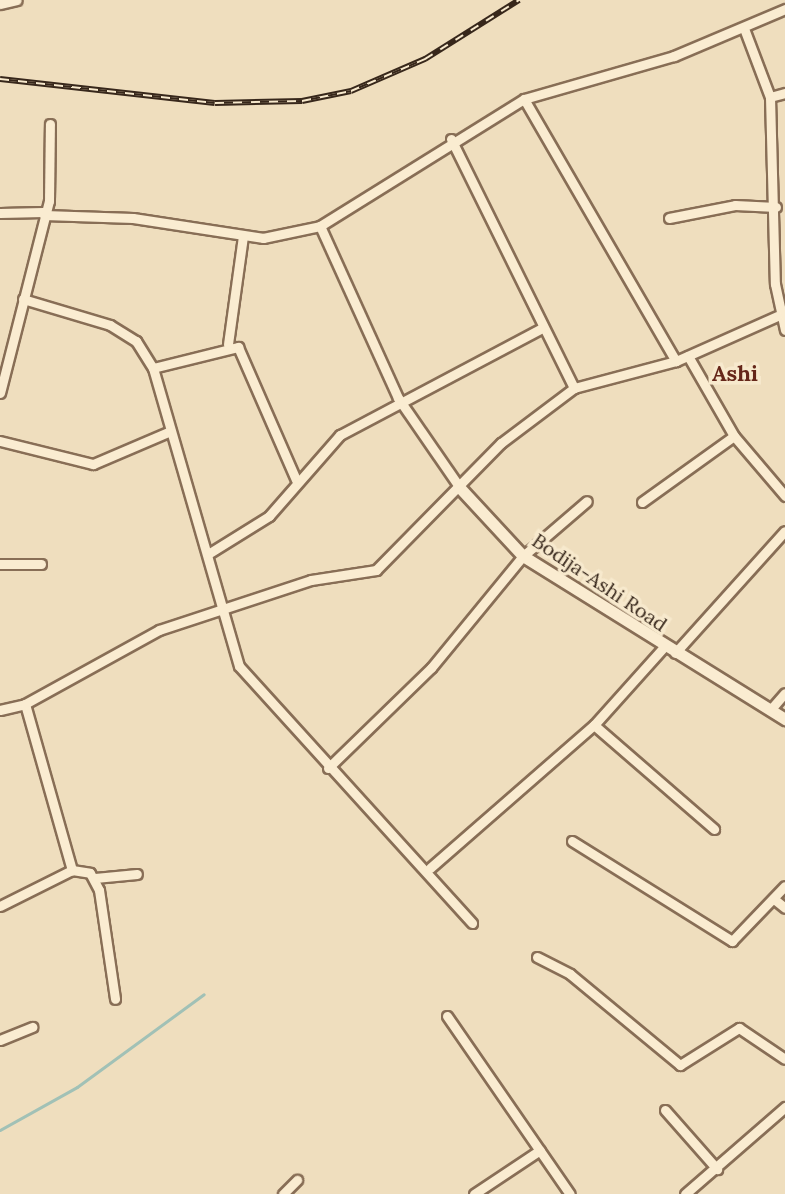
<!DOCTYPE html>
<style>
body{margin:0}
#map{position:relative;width:785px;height:1194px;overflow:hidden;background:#efdebe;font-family:Lora,serif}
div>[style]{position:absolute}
.stream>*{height:3px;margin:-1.5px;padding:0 1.5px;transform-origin:1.5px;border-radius:1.5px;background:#a1c1b6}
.roads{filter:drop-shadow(2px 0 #886e56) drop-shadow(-2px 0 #886e56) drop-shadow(0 2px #886e56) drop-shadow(0 -2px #886e56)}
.minor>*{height:9px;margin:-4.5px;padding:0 4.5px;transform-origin:4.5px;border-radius:4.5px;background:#faecd1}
.tertiary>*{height:11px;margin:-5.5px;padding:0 5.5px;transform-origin:5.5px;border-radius:5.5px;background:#faecd1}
.rail>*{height:6px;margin-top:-3px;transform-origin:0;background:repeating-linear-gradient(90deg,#f7e9cd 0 9px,#37271b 0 18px);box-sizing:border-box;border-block:2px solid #37271b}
span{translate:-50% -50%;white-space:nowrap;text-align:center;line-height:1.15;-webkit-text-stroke:7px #f7e9cd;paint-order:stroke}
.street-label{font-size:20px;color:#37271b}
.neighbourhood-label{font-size:22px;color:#652619;font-weight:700}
</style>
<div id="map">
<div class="stream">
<i style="left:0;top:1130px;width:88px;rotate:-29.2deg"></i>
<i style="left:77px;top:1087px;width:157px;rotate:-36.2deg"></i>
</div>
<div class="roads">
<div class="minor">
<i style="left:0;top:4px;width:17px;rotate:-13deg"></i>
<i style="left:745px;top:31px;width:71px;rotate:69.3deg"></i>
<i style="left:770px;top:97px;width:187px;rotate:88.5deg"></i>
<i style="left:775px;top:284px;width:47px;rotate:77.7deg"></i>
<i style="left:770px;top:97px;width:16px;rotate:-15deg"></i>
<i style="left:524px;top:99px;width:303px;rotate:59.9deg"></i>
<i style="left:451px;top:139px;width:278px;rotate:63.7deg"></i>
<i style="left:0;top:213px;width:43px;rotate:-1.3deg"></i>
<i style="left:44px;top:215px;width:89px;rotate:1.9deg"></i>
<i style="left:133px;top:218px;width:132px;rotate:8.7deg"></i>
<i style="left:263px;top:238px;width:58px;rotate:-11.9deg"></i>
<i style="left:320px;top:226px;width:240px;rotate:-31.9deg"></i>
<i style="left:524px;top:99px;width:156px;rotate:-16deg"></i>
<i style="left:674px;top:56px;width:121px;rotate:-22.9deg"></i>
<i style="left:669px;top:218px;width:67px;rotate:-11.1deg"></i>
<i style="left:735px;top:205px;width:41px;rotate:2.8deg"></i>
<i style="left:320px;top:226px;width:189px;rotate:65.6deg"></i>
<i style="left:398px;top:398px;width:109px;rotate:55.4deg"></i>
<i style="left:23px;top:299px;width:91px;rotate:16.6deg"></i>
<i style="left:110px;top:325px;width:31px;rotate:32deg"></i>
<i style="left:136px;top:341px;width:32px;rotate:58deg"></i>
<i style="left:153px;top:368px;width:310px;rotate:73.9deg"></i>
<i style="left:239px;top:666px;width:347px;rotate:47.8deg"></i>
<i style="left:228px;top:344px;width:109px;rotate:-82.1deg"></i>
<i style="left:688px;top:356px;width:92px;rotate:60.1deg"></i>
<i style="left:734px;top:436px;width:79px;rotate:49.6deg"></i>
<i style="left:153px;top:368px;width:88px;rotate:-13.9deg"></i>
<i style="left:238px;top:347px;width:145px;rotate:66.4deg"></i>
<i style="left:0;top:393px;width:198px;rotate:-75.7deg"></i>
<i style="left:49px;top:201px;width:77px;rotate:-89.3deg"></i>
<i style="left:0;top:441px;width:96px;rotate:13.9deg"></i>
<i style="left:93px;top:464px;width:82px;rotate:-23.1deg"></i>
<i style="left:642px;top:502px;width:113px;rotate:-35.7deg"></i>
<i style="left:208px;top:554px;width:72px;rotate:-31.9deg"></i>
<i style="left:269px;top:516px;width:108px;rotate:-48.8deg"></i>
<i style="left:340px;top:435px;width:229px;rotate:-27.9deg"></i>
<i style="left:0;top:564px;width:41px"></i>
<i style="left:675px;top:653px;width:164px;rotate:-48deg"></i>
<i style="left:25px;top:704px;width:173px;rotate:74.2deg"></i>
<i style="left:72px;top:870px;width:18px;rotate:9deg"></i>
<i style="left:90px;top:873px;width:19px;rotate:62deg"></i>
<i style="left:99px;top:890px;width:110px;rotate:81.6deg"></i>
<i style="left:771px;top:709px;width:21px;rotate:-49deg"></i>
<i style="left:0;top:710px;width:26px;rotate:-13deg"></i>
<i style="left:25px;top:704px;width:153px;rotate:-28.9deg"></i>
<i style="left:159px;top:630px;width:160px;rotate:-18.2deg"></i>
<i style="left:311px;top:580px;width:66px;rotate:-8.7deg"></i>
<i style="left:376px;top:570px;width:178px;rotate:-45.5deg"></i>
<i style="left:501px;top:443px;width:91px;rotate:-37deg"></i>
<i style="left:574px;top:388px;width:106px;rotate:-14.8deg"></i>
<i style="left:676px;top:361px;width:111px;rotate:-24deg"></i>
<i style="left:594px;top:725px;width:159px;rotate:40.9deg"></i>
<i style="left:328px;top:768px;width:144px;rotate:-44.2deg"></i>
<i style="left:431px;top:668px;width:145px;rotate:-50.6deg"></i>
<i style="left:523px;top:556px;width:84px;rotate:-40.7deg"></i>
<i style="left:572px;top:841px;width:189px;rotate:32deg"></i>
<i style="left:732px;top:941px;width:76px;rotate:-46.1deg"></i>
<i style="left:430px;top:868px;width:218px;rotate:-41.1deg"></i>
<i style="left:594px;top:725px;width:105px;rotate:-48.1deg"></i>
<i style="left:95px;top:878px;width:42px;rotate:-5.4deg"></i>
<i style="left:774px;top:899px;width:14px;rotate:39deg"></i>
<i style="left:0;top:906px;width:80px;rotate:-26.6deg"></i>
<i style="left:537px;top:957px;width:37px;rotate:27deg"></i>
<i style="left:570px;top:974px;width:143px;rotate:39.6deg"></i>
<i style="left:680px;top:1065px;width:70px;rotate:-32.1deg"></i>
<i style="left:739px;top:1028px;width:55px;rotate:34deg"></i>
<i style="left:447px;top:1016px;width:216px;rotate:55.4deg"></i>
<i style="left:0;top:1040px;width:35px;rotate:-22deg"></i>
<i style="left:665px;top:1110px;width:79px;rotate:48.6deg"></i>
<i style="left:283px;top:1194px;width:20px;rotate:-45deg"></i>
<i style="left:474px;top:1194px;width:79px;rotate:-33.7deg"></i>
<i style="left:685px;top:1194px;width:133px;rotate:-41deg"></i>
</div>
<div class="tertiary">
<i style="left:460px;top:488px;width:93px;rotate:47.2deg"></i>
<i style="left:523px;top:556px;width:309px;rotate:31.9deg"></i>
</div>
</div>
<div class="rail">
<i style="left:0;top:79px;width:216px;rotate:6.4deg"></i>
<i style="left:215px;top:103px;width:87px;rotate:-1.3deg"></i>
<i style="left:302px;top:101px;width:50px;rotate:-11.5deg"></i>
<i style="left:351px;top:91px;width:81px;rotate:-23.4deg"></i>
<i style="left:425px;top:59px;width:111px;rotate:-32.1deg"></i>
</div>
<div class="street-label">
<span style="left:600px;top:582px;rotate:34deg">Bodija-Ashi Road</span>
</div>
<div class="neighbourhood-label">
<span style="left:735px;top:374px">Ashi</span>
</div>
</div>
